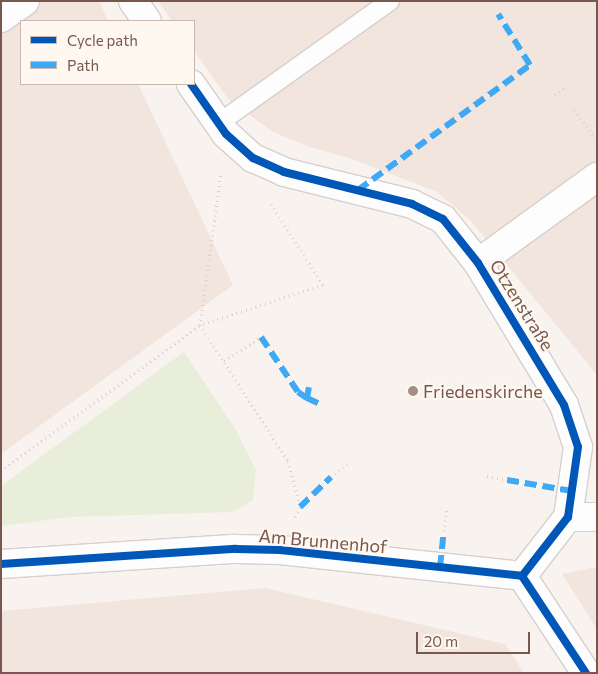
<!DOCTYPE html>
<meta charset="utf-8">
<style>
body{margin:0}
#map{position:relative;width:598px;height:674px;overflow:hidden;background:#f8f3ef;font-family:Commissioner,sans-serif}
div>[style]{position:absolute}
.residential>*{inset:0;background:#f1e5dd}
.green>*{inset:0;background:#e8eeda}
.path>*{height:3px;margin-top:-1.5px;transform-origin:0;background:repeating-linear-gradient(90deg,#dad1d0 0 1px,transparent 0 5px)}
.roads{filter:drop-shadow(1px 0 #d7cfcc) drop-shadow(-1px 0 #d7cfcc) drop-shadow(0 1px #d7cfcc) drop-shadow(0 -1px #d7cfcc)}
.lane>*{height:18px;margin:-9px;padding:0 9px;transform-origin:9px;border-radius:9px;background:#fefdfd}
.street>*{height:28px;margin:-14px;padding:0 14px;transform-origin:14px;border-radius:14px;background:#fefdfd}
.quiet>*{height:6px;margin-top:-3px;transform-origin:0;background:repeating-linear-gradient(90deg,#3fa9f5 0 12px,transparent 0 18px)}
.cycleway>*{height:8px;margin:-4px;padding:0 4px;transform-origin:4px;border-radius:4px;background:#0057b8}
.dots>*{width:14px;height:14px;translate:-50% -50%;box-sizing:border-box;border:2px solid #fff8f1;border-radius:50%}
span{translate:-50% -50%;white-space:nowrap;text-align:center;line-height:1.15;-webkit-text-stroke:4px #fff8f1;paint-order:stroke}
.street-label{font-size:18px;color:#77574e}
.poi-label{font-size:18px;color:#77574e}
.left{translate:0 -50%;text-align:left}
.frame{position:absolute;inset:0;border:2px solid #77574e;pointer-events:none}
.legend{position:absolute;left:20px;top:20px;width:175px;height:65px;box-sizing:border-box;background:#fff8f1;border:1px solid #c9b8b0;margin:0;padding:6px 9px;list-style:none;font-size:15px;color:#77574e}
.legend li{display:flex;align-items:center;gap:10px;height:25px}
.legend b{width:25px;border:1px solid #c9b8b0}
.scale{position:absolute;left:416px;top:632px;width:114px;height:22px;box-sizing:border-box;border:2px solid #77574e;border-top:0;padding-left:6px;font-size:15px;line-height:18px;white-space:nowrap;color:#77574e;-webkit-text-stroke:4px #fff8f1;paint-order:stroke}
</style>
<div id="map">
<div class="residential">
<i style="clip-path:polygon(1px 1px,99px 1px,108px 21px,21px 21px,21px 84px,138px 84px,233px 285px,1px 454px)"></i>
<i style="clip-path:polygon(158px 1px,597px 1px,597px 375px,471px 221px,437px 192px,350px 158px,313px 148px,273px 132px,229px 100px,194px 51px,194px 21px,172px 21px)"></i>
<i style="clip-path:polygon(597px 567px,597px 629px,562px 574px)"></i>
<i style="clip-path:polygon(265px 588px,505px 644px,524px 673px,1px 673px,1px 611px)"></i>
</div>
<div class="green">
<i style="clip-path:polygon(184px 352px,236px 430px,256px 470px,253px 500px,233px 512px,70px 517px,1px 526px,1px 486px)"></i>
</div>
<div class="path">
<i style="left:555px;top:95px;width:14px;rotate:-36deg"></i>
<i style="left:574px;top:110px;width:39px;rotate:53deg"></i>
<i style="left:271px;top:204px;width:96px;rotate:57.3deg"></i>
<i style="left:323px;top:285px;width:129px;rotate:162deg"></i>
<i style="left:200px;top:325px;width:162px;rotate:57.1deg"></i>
<i style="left:288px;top:461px;width:48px;rotate:75.4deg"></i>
<i style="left:300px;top:507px;width:11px;rotate:117deg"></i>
<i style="left:224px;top:361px;width:44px;rotate:-33deg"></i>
<i style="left:1px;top:471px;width:247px;rotate:-36.3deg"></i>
<i style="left:200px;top:325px;width:152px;rotate:-82.1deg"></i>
<i style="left:487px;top:476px;width:20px;rotate:11deg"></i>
<i style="left:331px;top:477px;width:25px;rotate:-37deg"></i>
<i style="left:444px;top:531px;width:24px;rotate:-83deg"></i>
</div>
<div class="roads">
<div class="lane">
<i style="left:219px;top:123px;width:210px;rotate:-35.5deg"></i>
</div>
<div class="street">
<i style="left:133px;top:1px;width:24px;rotate:55deg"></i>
<i style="left:1px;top:18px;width:29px;rotate:-35deg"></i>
<i style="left:191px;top:84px;width:61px;rotate:55deg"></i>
<i style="left:226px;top:134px;width:36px;rotate:42deg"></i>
<i style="left:253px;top:158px;width:34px;rotate:24deg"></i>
<i style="left:284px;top:172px;width:132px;rotate:14deg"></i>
<i style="left:412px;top:204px;width:34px;rotate:26deg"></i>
<i style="left:443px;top:219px;width:56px;rotate:51.5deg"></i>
<i style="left:478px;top:263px;width:166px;rotate:58.8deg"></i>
<i style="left:564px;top:405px;width:44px;rotate:71.6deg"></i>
<i style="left:578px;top:447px;width:71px;rotate:98.1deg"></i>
<i style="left:568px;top:517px;width:75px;rotate:127.9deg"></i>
<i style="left:522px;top:576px;width:116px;rotate:56.6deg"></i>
<i style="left:478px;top:263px;width:147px;rotate:-35.9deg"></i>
<i style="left:568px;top:517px;width:29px"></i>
<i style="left:1px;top:564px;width:235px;rotate:-3.7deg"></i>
<i style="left:236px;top:549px;width:44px;rotate:1.3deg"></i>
<i style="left:280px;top:550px;width:243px;rotate:6.1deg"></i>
</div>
</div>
<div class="quiet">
<i style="left:358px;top:190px;width:213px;rotate:-36deg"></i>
<i style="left:530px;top:65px;width:60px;rotate:-122.1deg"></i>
<i style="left:261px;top:337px;width:66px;rotate:56.1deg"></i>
<i style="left:298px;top:392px;width:11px;rotate:34deg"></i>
<i style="left:307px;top:398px;width:11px;rotate:-80deg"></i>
<i style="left:307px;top:398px;width:17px;rotate:25deg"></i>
<i style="left:507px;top:480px;width:66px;rotate:9.6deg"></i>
<i style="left:300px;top:507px;width:43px;rotate:-44.1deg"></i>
<i style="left:440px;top:567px;width:36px;rotate:-84deg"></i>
</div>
<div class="cycleway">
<i style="left:191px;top:84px;width:61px;rotate:55deg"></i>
<i style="left:226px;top:134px;width:36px;rotate:42deg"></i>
<i style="left:253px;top:158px;width:34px;rotate:24deg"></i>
<i style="left:284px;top:172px;width:132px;rotate:14deg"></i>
<i style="left:412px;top:204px;width:34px;rotate:26deg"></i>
<i style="left:443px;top:219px;width:56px;rotate:51.5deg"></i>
<i style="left:478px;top:263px;width:166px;rotate:58.8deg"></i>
<i style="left:564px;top:405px;width:44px;rotate:71.6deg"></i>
<i style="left:578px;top:447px;width:71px;rotate:98.1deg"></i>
<i style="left:568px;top:517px;width:75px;rotate:127.9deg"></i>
<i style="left:522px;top:576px;width:116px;rotate:56.6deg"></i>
<i style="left:1px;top:564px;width:235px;rotate:-3.7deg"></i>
<i style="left:236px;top:549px;width:44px;rotate:1.3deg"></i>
<i style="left:280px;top:550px;width:243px;rotate:6.1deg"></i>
</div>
<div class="dots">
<i style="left:413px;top:391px;background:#a48e86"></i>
</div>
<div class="street-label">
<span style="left:522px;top:305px;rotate:58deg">Otzenstraße</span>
<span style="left:323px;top:541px;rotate:5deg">Am Brunnenhof</span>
</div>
<div class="poi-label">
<span class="left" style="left:423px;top:391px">Friedenskirche</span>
</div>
<div class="frame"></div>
<ul class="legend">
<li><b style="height:6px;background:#0057b8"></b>Cycle path</li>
<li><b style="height:6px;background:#3fa9f5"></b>Path</li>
</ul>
<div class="scale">20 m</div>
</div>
